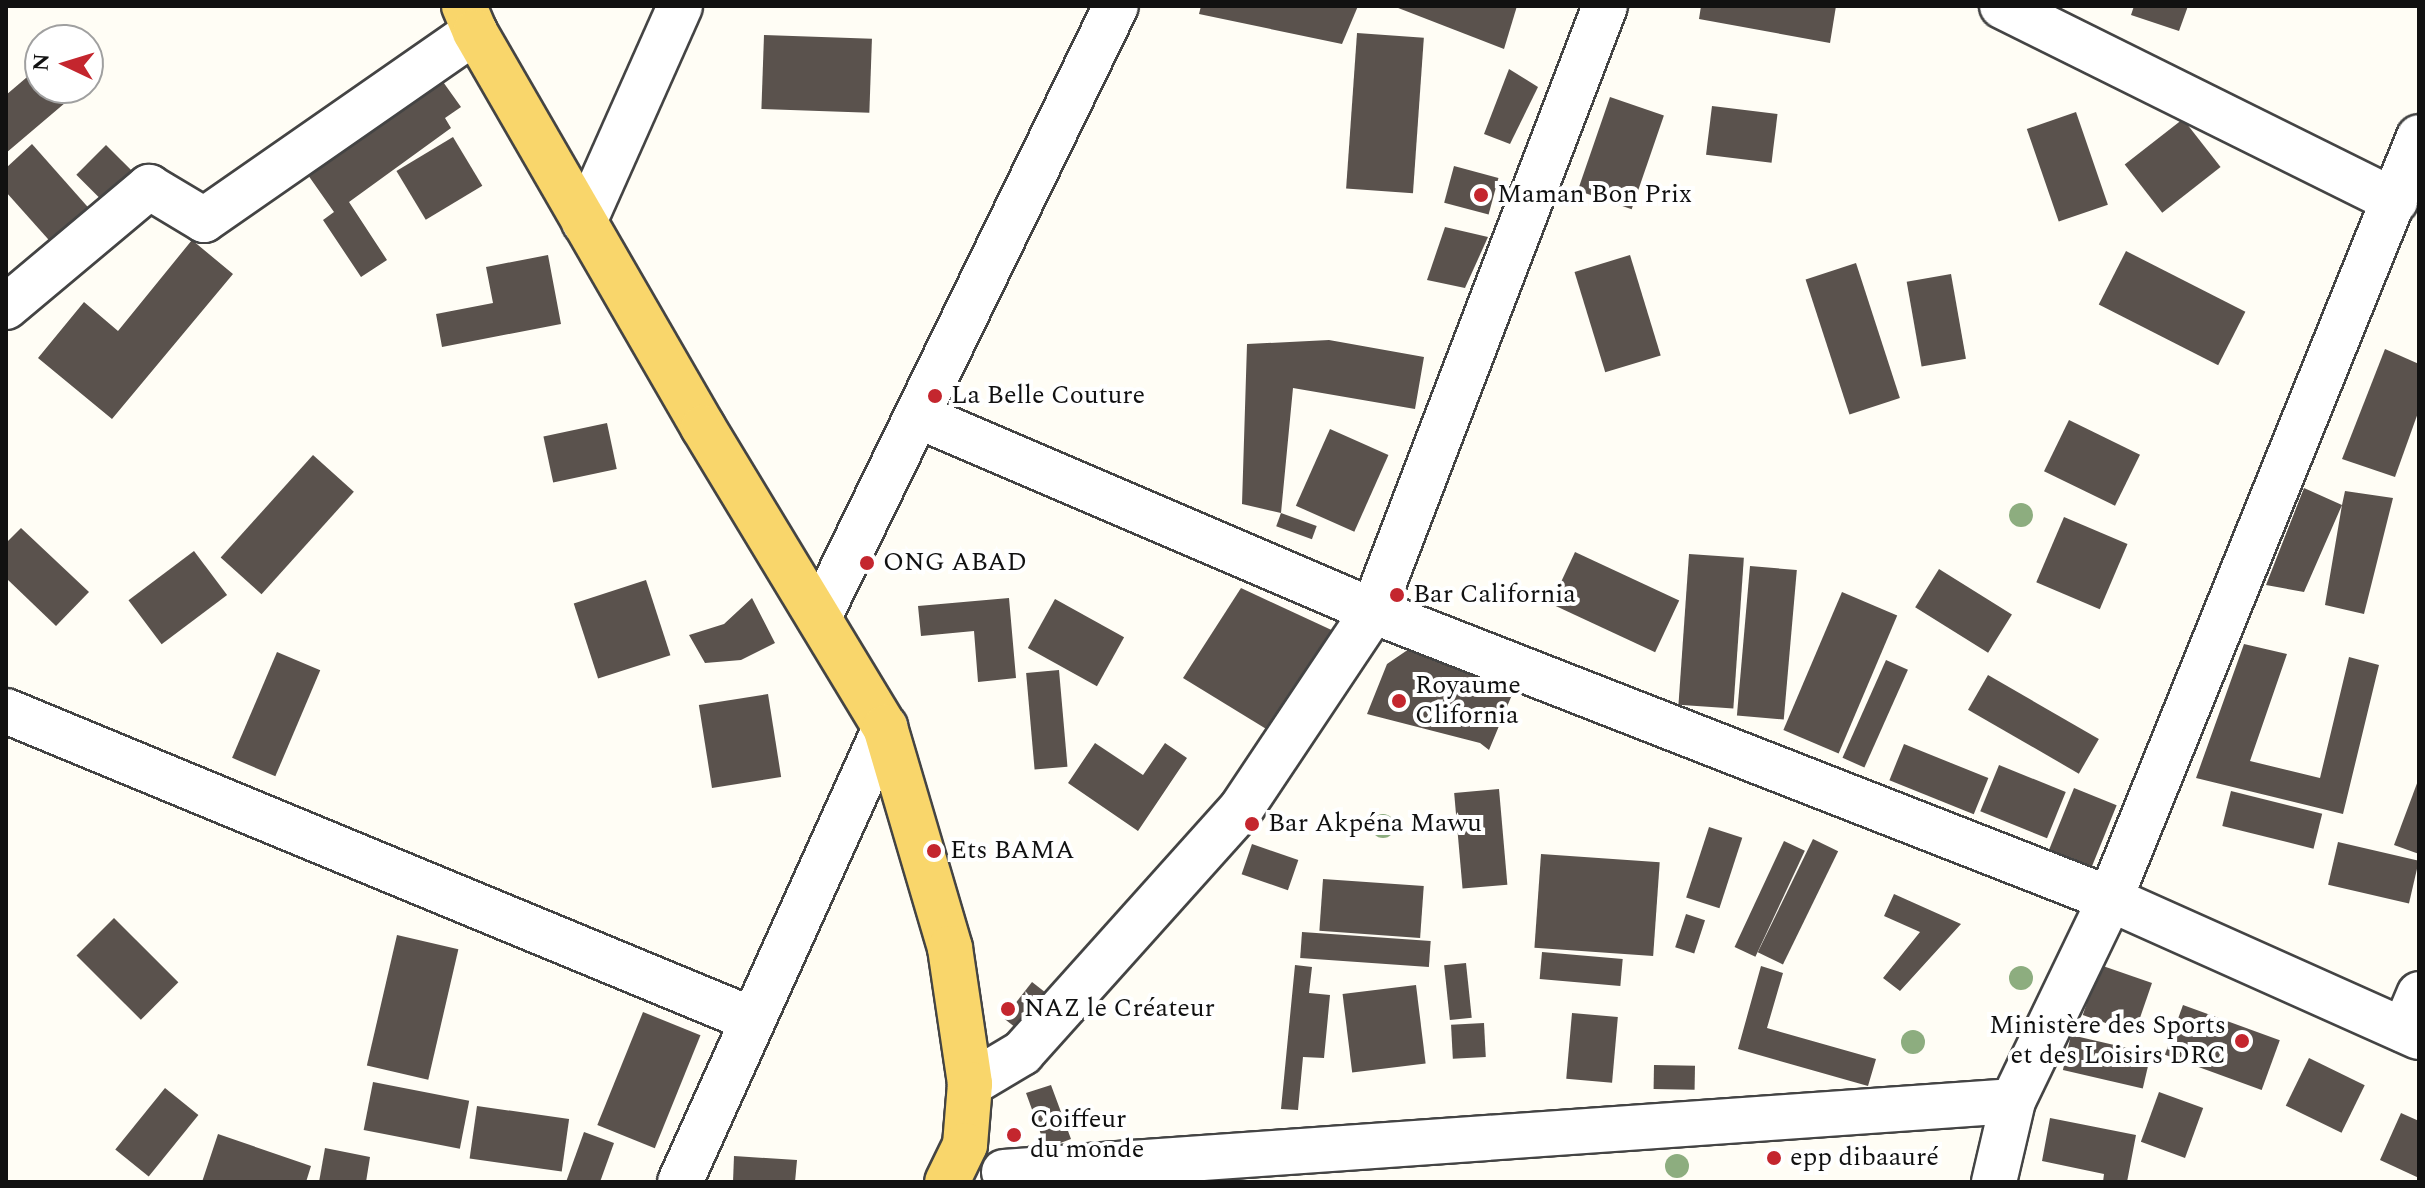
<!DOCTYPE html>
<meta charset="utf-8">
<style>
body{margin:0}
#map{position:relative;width:2425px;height:1188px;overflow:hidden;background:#fffdf5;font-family:Spectral,serif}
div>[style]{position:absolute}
.building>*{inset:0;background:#5a524d;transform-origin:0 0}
.roads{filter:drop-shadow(2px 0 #444) drop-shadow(-2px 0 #444) drop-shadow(0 2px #444) drop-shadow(0 -2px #444)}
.minor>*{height:44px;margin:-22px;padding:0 22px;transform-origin:22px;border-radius:22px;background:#fff}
.major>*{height:44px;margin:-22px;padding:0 22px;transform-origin:22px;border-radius:22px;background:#f9d66b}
.trees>*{width:24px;height:24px;margin:-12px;border-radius:50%;background:#8dad7f}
.dots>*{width:22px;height:22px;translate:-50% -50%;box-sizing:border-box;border:4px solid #fff;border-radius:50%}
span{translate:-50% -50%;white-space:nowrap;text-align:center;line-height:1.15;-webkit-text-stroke:8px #fff;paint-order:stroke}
.poi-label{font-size:26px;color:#111}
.left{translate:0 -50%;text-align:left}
.right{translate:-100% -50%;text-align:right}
.frame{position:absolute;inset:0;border:8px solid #111;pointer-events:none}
.north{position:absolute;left:24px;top:24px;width:80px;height:80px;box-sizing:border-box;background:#fff;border:2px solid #a0a0a0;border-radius:50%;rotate:274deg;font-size:22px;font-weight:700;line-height:32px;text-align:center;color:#111}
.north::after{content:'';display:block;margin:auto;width:28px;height:36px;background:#c4262e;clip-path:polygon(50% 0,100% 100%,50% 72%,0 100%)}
</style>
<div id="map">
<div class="building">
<i style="clip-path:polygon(1201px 6px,1358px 6px,1342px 44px,1199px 14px)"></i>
<i style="clip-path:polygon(1393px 6px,1517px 6px,1504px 49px)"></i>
<i style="clip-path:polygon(1701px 6px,1836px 6px,1830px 43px,1699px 19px)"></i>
<i style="clip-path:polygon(2134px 6px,2188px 6px,2179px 31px,2131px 15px)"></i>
<i style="left:1357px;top:33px;width:67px;height:156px;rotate:4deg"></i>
<i style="left:764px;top:35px;width:108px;height:74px;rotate:2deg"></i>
<i style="clip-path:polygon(40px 66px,40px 88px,65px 88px,72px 97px,6px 153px,6px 95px)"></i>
<i style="clip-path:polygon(1509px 69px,1538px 87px,1510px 144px,1484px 134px)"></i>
<i style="clip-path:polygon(441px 79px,461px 107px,445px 118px,451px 128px,349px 202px,387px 260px,361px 277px,323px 220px,334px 212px,308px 175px)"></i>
<i style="left:1610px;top:97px;width:57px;height:99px;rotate:19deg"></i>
<i style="left:1712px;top:106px;width:66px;height:49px;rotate:7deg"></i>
<i style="left:2076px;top:112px;width:98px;height:52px;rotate:71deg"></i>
<i style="left:2183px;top:119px;width:61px;height:74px;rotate:52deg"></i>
<i style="left:453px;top:137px;width:57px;height:66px;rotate:59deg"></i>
<i style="clip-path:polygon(32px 144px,94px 214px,56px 248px,6px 192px,6px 168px)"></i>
<i style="left:106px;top:145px;width:45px;height:42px;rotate:45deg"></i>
<i style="left:1454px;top:166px;width:46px;height:38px;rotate:15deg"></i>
<i style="clip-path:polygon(1445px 227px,1488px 237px,1465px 288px,1427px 280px)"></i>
<i style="clip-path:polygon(192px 240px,233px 274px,112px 419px,38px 358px,84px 302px,118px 331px)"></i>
<i style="left:2126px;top:251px;width:134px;height:60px;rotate:27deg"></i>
<i style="clip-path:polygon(548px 255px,561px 324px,442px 347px,436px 314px,493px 303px,486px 267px)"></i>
<i style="left:1630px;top:255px;width:105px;height:58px;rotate:73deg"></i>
<i style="left:1856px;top:263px;width:142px;height:53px;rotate:72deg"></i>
<i style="left:1951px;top:274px;width:86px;height:45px;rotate:80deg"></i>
<i style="clip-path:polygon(1329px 340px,1424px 357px,1415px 409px,1293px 388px,1281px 513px,1242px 504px,1247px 344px)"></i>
<i style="clip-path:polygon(2385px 349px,2419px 364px,2419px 410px,2395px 477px,2342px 459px)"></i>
<i style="left:2069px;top:420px;width:79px;height:57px;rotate:26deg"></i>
<i style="left:607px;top:423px;width:47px;height:65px;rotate:78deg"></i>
<i style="left:1330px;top:429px;width:64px;height:84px;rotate:24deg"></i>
<i style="left:313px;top:455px;width:55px;height:138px;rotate:42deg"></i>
<i style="clip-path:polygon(2304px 488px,2342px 505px,2345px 491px,2393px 498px,2364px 614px,2325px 605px,2342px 505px,2304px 592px,2266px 585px)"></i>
<i style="left:1281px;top:513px;width:38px;height:14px;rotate:20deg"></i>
<i style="left:2064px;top:517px;width:69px;height:71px;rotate:23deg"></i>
<i style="clip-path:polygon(21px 528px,89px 592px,56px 626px,6px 578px,6px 543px)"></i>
<i style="left:194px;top:551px;width:55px;height:82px;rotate:53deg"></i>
<i style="left:1575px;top:552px;width:115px;height:57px;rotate:25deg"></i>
<i style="left:1689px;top:554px;width:55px;height:151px;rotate:4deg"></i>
<i style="left:1750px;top:566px;width:47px;height:150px;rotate:5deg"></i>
<i style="left:1939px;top:569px;width:86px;height:45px;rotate:32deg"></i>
<i style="left:646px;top:580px;width:79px;height:76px;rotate:72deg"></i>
<i style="clip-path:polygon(1241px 588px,1338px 633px,1273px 733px,1183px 678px)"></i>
<i style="left:1842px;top:592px;width:60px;height:150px;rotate:23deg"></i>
<i style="clip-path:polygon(752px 598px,775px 643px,741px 660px,705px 663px,689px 635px,724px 624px)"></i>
<i style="clip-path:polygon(1009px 598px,1016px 678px,978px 682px,974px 631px,921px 636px,918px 606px)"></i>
<i style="left:1055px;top:599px;width:79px;height:56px;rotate:29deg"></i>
<i style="clip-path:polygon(2244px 644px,2287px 654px,2250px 761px,2320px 778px,2349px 657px,2379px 665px,2343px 814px,2196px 778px)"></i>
<i style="clip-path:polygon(1409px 649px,1514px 690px,1489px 750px,1480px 743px,1367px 714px,1387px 664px)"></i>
<i style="left:277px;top:652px;width:47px;height:115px;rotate:23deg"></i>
<i style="left:1886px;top:660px;width:24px;height:107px;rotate:24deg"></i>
<i style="left:1059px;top:670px;width:97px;height:33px;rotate:85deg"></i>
<i style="left:1988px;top:675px;width:128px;height:40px;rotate:30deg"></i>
<i style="left:768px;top:694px;width:84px;height:70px;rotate:81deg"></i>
<i style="clip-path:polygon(1095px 743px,1143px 775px,1165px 743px,1187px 758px,1138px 831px,1068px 783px)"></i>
<i style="left:1904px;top:744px;width:91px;height:39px;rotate:22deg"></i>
<i style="left:1999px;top:765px;width:72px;height:50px;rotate:22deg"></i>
<i style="clip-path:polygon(2419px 778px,2419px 854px,2394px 845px)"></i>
<i style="left:2074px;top:788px;width:46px;height:69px;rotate:22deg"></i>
<i style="left:1499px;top:789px;width:96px;height:45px;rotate:85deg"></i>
<i style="left:2231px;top:791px;width:94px;height:36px;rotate:14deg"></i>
<i style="left:1709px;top:827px;width:35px;height:74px;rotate:18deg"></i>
<i style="left:1813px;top:839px;width:28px;height:126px;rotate:26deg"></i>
<i style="left:1784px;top:841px;width:23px;height:117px;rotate:25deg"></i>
<i style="left:2338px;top:842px;width:83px;height:44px;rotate:13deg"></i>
<i style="left:1252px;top:844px;width:49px;height:32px;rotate:19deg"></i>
<i style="left:1541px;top:854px;width:119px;height:94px;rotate:4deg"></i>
<i style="left:1323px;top:879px;width:101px;height:52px;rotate:4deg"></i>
<i style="clip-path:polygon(1894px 894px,1961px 924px,1900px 991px,1883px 978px,1920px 932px,1884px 916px)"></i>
<i style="left:1686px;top:914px;width:20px;height:35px;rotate:18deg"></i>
<i style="left:114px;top:918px;width:91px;height:53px;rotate:45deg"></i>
<i style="left:1302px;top:932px;width:129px;height:26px;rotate:4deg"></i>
<i style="left:397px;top:935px;width:63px;height:134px;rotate:13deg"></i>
<i style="left:1542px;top:952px;width:81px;height:27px;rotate:5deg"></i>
<i style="left:1466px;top:963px;width:55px;height:22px;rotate:84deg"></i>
<i style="clip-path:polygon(1295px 965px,1312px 967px,1309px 993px,1330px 995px,1324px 1058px,1303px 1057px,1298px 1110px,1281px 1109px)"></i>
<i style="left:2100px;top:965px;width:55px;height:53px;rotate:19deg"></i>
<i style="clip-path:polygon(1761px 966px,1783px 973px,1767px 1028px,1876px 1059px,1868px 1086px,1738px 1049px)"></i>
<i style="left:1032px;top:982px;width:24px;height:46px;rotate:38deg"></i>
<i style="left:1416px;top:985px;width:79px;height:74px;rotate:83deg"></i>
<i style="left:2183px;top:1005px;width:103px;height:53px;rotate:20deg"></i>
<i style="left:643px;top:1012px;width:62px;height:122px;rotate:22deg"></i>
<i style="left:1572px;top:1013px;width:46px;height:66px;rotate:5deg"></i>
<i style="left:1484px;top:1023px;width:34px;height:33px;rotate:87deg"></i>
<i style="left:2071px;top:1035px;width:82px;height:36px;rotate:13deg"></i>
<i style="left:2309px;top:1058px;width:62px;height:53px;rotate:26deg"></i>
<i style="left:1654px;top:1065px;width:41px;height:24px;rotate:1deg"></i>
<i style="left:373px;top:1082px;width:98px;height:49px;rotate:11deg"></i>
<i style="clip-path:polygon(1051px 1085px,1071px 1139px,1023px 1157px,1019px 1149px,1043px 1140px,1026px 1093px)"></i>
<i style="left:165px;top:1088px;width:43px;height:79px;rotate:39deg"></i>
<i style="left:2159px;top:1092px;width:47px;height:53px;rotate:20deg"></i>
<i style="left:477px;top:1106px;width:93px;height:53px;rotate:8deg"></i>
<i style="clip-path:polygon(2401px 1113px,2419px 1121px,2419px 1178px,2380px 1160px)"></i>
<i style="clip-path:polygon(2050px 1118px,2136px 1135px,2127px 1182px,2103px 1182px,2104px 1174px,2042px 1161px)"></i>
<i style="clip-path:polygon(584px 1132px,614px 1143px,600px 1182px,566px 1182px)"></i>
<i style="clip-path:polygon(218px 1134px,311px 1166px,306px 1182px,202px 1182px)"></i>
<i style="clip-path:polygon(325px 1148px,370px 1157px,366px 1182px,319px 1182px)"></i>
<i style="clip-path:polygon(734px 1156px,797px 1160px,795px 1182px,733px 1182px)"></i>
</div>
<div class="roads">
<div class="minor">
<i style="left:2002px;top:6px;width:439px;rotate:26.4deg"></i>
<i style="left:584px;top:222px;width:236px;rotate:-66deg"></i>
<i style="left:6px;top:307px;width:187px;rotate:-40deg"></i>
<i style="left:149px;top:187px;width:64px;rotate:31deg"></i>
<i style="left:204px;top:220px;width:330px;rotate:-34.8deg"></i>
<i style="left:918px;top:416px;width:495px;rotate:23.2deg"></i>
<i style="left:1373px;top:611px;width:791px;rotate:21.34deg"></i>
<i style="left:2110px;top:899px;width:338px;rotate:24.1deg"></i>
<i style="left:819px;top:617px;width:679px;rotate:-64.08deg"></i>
<i style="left:6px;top:711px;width:808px;rotate:22.47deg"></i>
<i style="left:2404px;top:1030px;width:39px;rotate:-67deg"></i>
<i style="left:970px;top:1084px;width:61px;rotate:-30.8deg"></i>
<i style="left:1022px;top:1053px;width:328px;rotate:-48.1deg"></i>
<i style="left:1241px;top:809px;width:238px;rotate:-56.3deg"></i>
<i style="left:1373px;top:611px;width:648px;rotate:-69.02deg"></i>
<i style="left:1004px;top:1172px;width:1011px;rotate:-4.03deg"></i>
<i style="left:680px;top:1182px;width:499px;rotate:-65.7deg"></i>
<i style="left:1994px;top:1182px;width:83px;rotate:-76.8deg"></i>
<i style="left:2013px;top:1101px;width:224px;rotate:-64.3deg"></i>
<i style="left:2110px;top:899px;width:822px;rotate:-67.93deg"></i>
</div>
<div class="major">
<i style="left:464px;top:6px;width:28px;rotate:67deg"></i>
<i style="left:475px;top:32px;width:456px;rotate:60deg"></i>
<i style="left:703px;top:427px;width:351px;rotate:58.8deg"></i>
<i style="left:885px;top:727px;width:230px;rotate:73.6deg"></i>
<i style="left:950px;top:948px;width:137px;rotate:81.6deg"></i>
<i style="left:970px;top:1084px;width:61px;rotate:94.7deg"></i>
<i style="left:965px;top:1145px;width:41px;rotate:115.9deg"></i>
</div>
</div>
<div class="trees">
<i style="left:2021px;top:515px"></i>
<i style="left:1383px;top:826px"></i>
<i style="left:2021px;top:978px"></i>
<i style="left:1913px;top:1042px"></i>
<i style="left:1677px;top:1166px"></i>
</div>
<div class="dots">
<i style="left:1481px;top:195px;background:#c4262e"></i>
<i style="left:935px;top:396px;background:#c4262e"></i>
<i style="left:867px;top:563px;background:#c4262e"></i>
<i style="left:1397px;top:595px;background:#c4262e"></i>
<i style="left:1399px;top:701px;background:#c4262e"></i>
<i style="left:1252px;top:824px;background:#c4262e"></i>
<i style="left:934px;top:851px;background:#c4262e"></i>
<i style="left:1008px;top:1009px;background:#c4262e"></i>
<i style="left:2242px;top:1041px;background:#c4262e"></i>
<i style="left:1014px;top:1135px;background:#c4262e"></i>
<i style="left:1774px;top:1158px;background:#c4262e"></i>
</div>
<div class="poi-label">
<span class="left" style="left:1497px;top:195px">Maman Bon Prix</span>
<span class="left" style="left:951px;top:396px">La Belle Couture</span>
<span class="left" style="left:883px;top:563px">ONG ABAD</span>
<span class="left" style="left:1413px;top:595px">Bar California</span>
<span class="left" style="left:1415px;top:701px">Royaume<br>Clifornia</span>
<span class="left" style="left:1268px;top:824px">Bar Akpéna Mawu</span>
<span class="left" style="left:950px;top:851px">Ets BAMA</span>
<span class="left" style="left:1024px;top:1009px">NAZ le Créateur</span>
<span class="right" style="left:2226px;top:1041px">Ministère des Sports<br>et des Loisirs DRC</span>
<span class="left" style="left:1030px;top:1135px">Coiffeur<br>du monde</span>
<span class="left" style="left:1790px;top:1158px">epp dibaauré</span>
</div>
<div class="frame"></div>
<div class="north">N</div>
</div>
